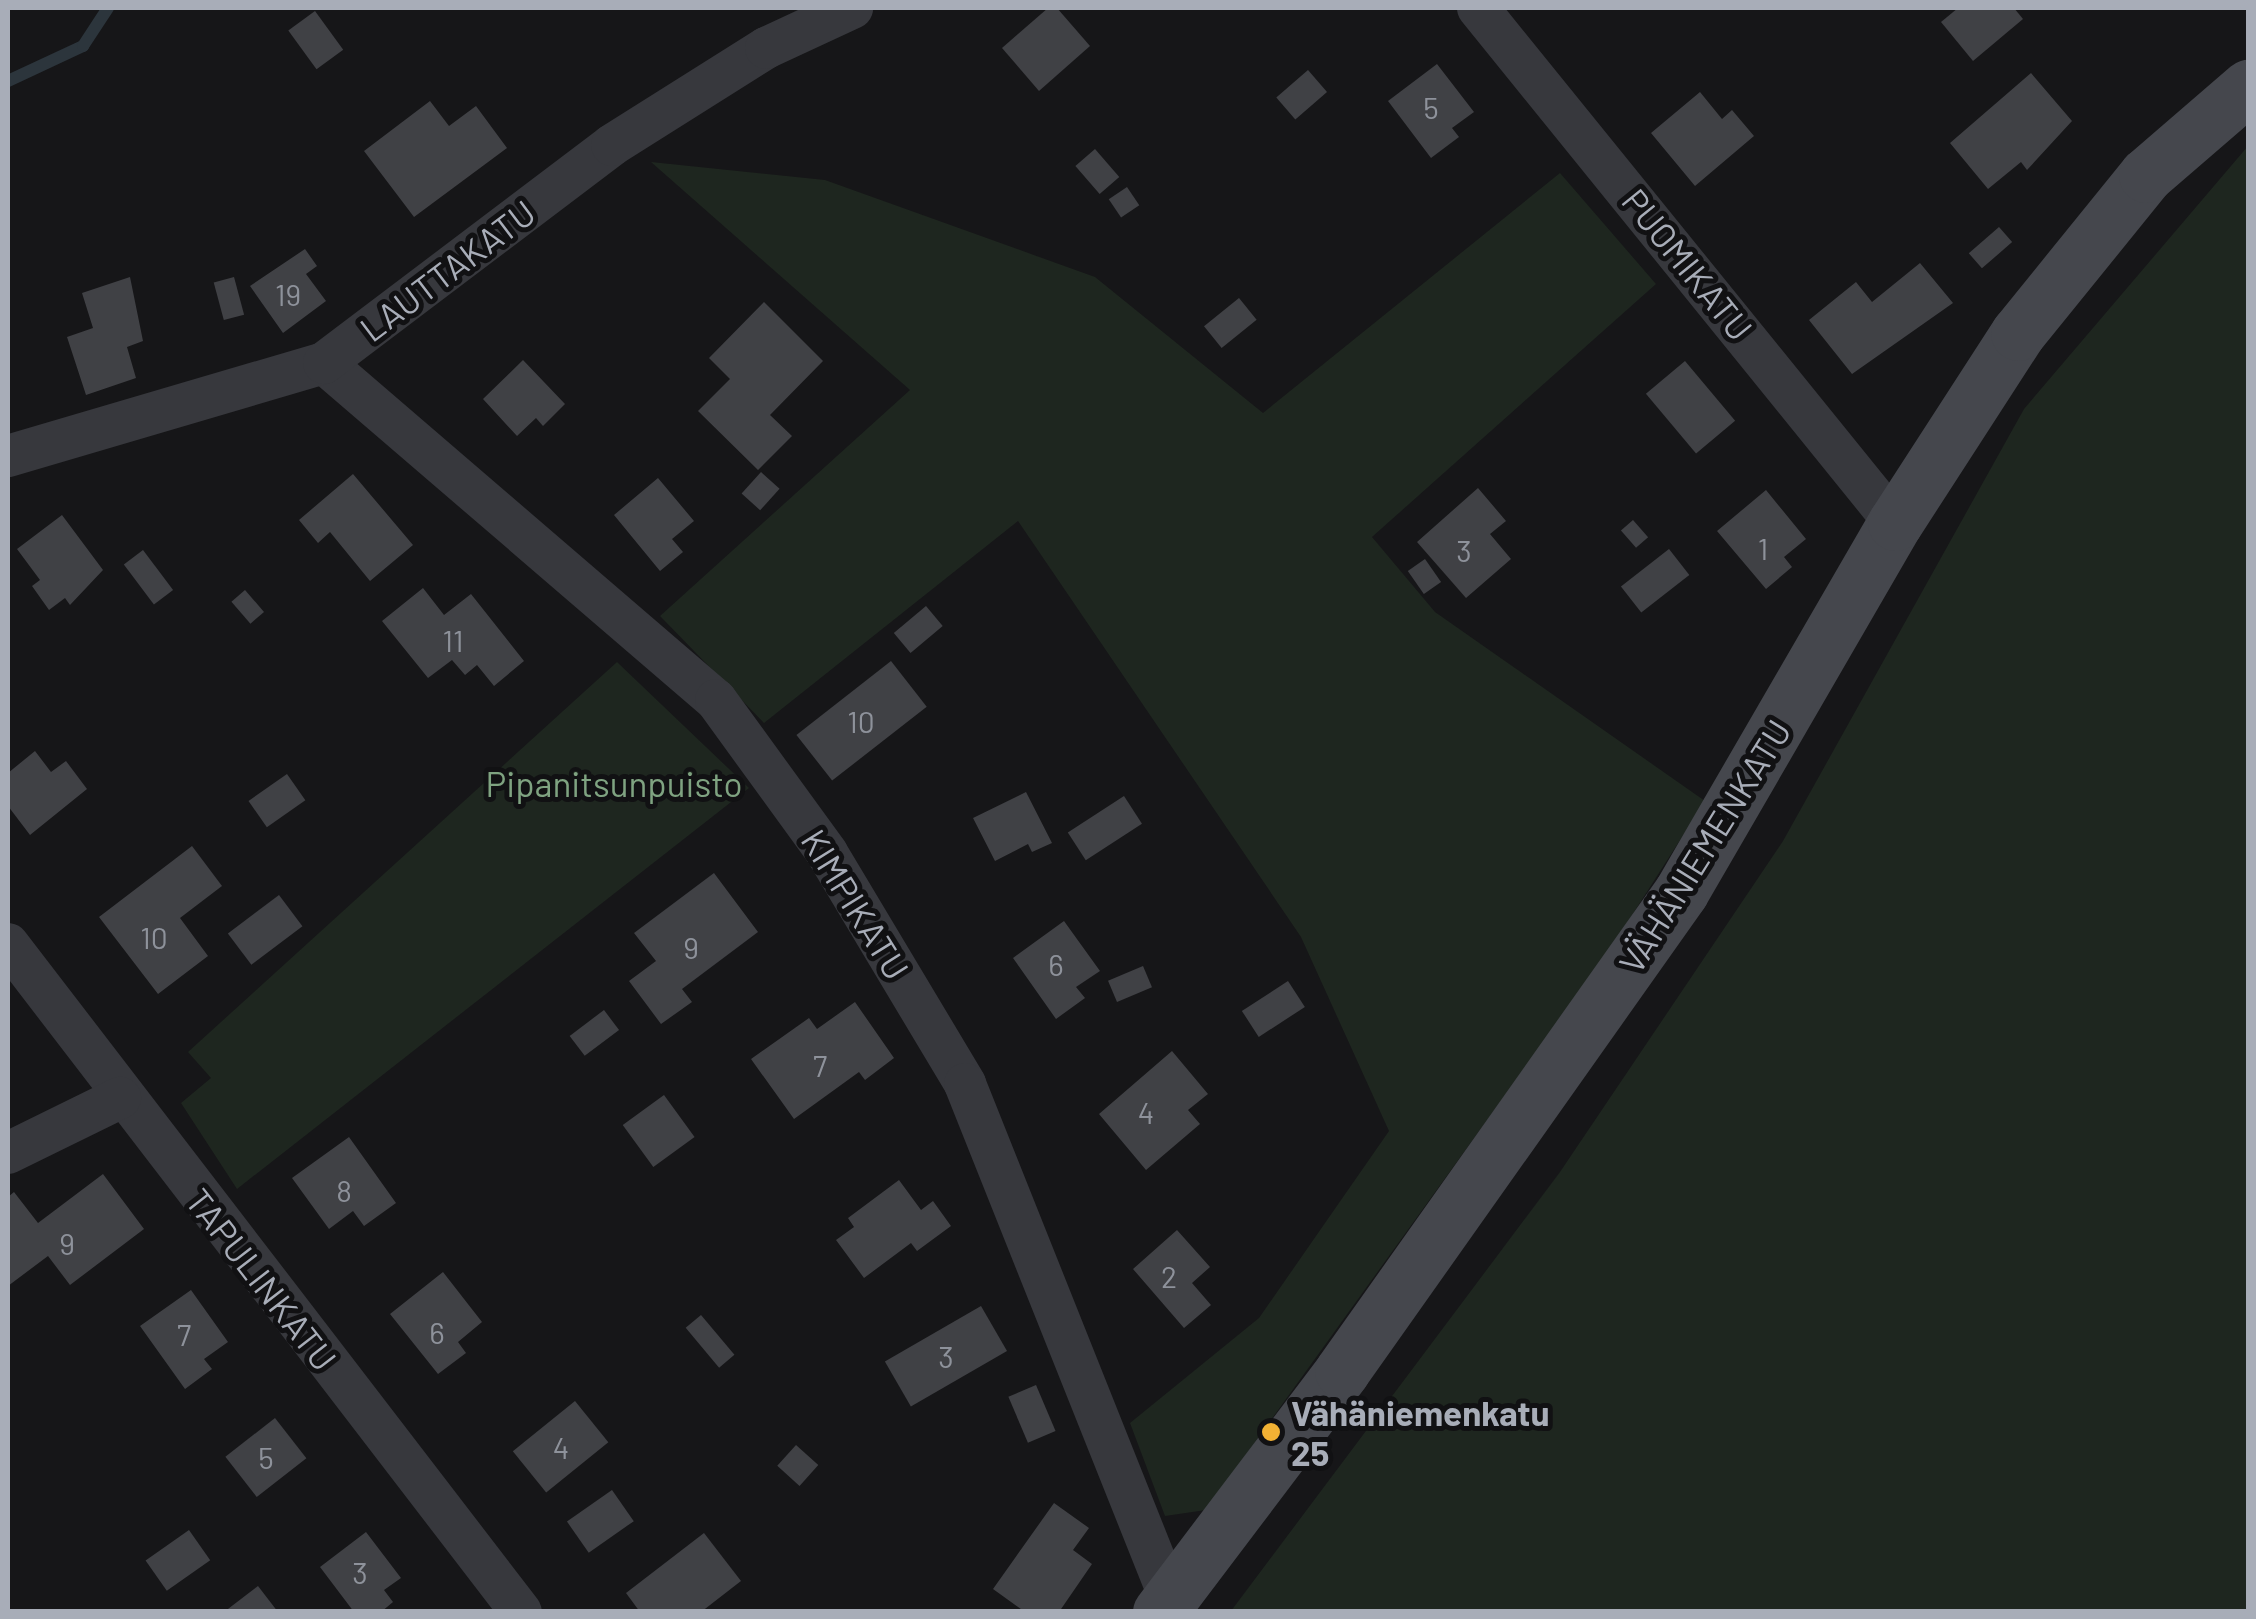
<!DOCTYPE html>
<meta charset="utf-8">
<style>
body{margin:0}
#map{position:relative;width:2256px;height:1619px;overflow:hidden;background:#161618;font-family:Barlow,sans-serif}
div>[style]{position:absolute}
.green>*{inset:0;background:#1e261f}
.stream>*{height:12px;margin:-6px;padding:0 6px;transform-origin:6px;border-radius:6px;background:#2c353c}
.building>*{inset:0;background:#404145;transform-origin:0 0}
.street>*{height:42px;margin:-21px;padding:0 21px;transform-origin:21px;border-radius:21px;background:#37383d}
.secondary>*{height:55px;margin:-27.5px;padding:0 27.5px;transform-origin:27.5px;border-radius:27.5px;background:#45474d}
.dots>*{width:28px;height:28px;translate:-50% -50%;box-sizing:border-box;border:5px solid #111113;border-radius:50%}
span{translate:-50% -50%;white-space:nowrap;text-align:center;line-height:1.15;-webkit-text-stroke:10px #111113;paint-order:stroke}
.number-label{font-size:30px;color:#8e929b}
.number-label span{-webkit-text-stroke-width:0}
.street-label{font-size:35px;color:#a8adb8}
.park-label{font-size:35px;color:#7fa381}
.poi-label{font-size:35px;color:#a8adb8;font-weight:700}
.left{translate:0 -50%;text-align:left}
.frame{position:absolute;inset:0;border:10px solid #a8adb8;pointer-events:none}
</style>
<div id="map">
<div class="green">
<i style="clip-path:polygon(2248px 146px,2248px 1611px,1231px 1611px,1560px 1172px,1783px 841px,2024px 409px)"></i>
<i style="clip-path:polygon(651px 162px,825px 180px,1095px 277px,1263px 413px,1560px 173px,1656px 284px,1372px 537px,1435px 612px,1705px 801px,1611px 948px,1206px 1510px,1165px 1516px,1130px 1423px,1259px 1318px,1389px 1131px,1301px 937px,1018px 521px,764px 723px,660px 616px,910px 390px)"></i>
<i style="clip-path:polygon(617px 662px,749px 788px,237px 1189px,181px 1103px,211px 1078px,188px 1052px)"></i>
</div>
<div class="stream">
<i style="left:8px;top:81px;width:83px;rotate:-25deg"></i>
<i style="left:83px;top:46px;width:45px;rotate:-56.7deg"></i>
</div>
<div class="building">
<i style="clip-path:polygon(1048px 8px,1057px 8px,1090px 46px,1039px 91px,1002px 48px)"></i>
<i style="clip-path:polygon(1958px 8px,2014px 8px,2023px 19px,1973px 61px,1941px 22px)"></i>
<i style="left:315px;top:11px;width:48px;height:33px;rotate:54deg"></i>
<i style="clip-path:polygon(1437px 64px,1474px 112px,1452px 128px,1459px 137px,1431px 158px,1388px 101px)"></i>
<i style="left:1308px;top:70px;width:29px;height:42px;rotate:49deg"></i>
<i style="clip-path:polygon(2031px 73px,2072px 121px,2027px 170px,2021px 162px,1988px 189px,1950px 143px)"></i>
<i style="clip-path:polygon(1700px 92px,1722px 119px,1732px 110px,1754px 136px,1695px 186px,1651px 133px)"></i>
<i style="clip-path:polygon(430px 101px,449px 126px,476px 106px,507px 148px,414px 217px,364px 151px)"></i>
<i style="left:1095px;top:149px;width:37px;height:26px;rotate:49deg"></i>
<i style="left:1127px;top:187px;width:22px;height:22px;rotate:56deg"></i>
<i style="left:1999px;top:227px;width:20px;height:40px;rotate:49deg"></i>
<i style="clip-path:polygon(305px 249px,317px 266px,306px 274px,326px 301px,283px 333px,250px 286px)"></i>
<i style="clip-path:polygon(1920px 263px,1953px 303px,1852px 374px,1809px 320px,1856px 282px,1872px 302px)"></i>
<i style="clip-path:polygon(130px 277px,143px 341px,127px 347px,136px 378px,86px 395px,67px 337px,93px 328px,82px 293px)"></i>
<i style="left:234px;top:277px;width:39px;height:21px;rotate:75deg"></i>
<i style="left:1239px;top:298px;width:28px;height:45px;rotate:51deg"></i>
<i style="clip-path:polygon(764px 302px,823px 361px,770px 415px,792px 436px,758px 470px,698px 411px,730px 379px,709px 358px)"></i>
<i style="clip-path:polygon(523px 360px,565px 404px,543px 426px,536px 418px,517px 436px,483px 399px)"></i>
<i style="left:1685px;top:361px;width:78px;height:51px;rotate:50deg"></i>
<i style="left:761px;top:472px;width:25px;height:29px;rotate:42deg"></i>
<i style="clip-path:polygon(353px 474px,413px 545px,370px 581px,330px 532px,318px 543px,299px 520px)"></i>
<i style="clip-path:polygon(658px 478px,694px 521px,672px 539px,683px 552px,660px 571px,614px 515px)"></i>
<i style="clip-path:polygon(1478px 488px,1506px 521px,1490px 534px,1511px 559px,1466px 598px,1417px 542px)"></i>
<i style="clip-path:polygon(1766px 490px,1806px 539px,1784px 557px,1792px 567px,1766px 589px,1717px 531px)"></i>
<i style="clip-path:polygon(62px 515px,103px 570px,70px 605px,65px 598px,49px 610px,32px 586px,40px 580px,17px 549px)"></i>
<i style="left:1633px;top:520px;width:23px;height:16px;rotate:49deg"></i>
<i style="left:1669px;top:549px;width:33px;height:61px;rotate:52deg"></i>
<i style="left:143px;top:550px;width:50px;height:24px;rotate:53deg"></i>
<i style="left:1425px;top:559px;width:28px;height:21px;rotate:55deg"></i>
<i style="clip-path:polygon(423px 588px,444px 615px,471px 594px,524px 661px,494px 686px,477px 665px,465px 675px,452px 660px,428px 678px,382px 621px)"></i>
<i style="left:245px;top:590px;width:29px;height:18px;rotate:49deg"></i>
<i style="left:926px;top:606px;width:26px;height:42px;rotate:50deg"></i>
<i style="left:891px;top:661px;width:58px;height:120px;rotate:52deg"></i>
<i style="clip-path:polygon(35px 751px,51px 772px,66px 761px,87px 789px,30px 835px,8px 806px,8px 773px)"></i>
<i style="left:287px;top:774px;width:32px;height:47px;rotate:55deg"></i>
<i style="clip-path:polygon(1026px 792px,1052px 843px,1032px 852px,1028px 844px,995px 861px,973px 818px)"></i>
<i style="left:1124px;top:796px;width:33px;height:67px;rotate:57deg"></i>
<i style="clip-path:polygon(192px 846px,222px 886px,180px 918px,208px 956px,158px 994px,99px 917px)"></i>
<i style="clip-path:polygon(714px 873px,758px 932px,682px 989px,692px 1002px,661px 1024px,629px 981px,656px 961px,634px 933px)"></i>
<i style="left:279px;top:895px;width:39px;height:64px;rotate:53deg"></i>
<i style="clip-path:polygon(1064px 921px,1100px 971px,1076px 987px,1085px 998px,1056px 1019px,1013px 958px)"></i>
<i style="left:1143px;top:966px;width:23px;height:38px;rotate:67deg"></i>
<i style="left:1288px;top:981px;width:31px;height:55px;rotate:57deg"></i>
<i style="clip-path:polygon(855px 1002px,894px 1058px,865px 1080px,859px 1072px,794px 1119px,751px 1059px,809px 1018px,817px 1029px)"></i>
<i style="left:604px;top:1010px;width:25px;height:43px;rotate:53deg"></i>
<i style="clip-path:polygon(1172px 1051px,1208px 1094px,1188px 1110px,1200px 1124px,1146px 1170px,1099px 1114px)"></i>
<i style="left:664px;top:1095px;width:52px;height:51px;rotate:54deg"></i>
<i style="clip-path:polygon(349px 1137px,396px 1203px,364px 1226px,353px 1211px,329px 1229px,292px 1178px)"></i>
<i style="clip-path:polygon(103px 1174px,144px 1229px,70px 1285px,48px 1256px,8px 1286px,8px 1197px,14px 1192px,38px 1223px)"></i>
<i style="clip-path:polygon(899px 1180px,921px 1210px,933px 1201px,951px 1226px,917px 1251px,911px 1243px,864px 1278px,836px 1240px,854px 1227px,848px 1218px)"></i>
<i style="clip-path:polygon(1177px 1230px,1210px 1267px,1192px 1283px,1211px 1305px,1184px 1328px,1133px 1269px)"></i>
<i style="clip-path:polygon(443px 1272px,482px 1322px,458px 1342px,466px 1353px,438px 1374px,390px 1314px)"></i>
<i style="clip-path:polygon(191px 1290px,228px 1342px,204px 1359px,212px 1369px,185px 1389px,140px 1326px)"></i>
<i style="left:981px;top:1306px;width:52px;height:111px;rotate:60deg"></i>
<i style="left:701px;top:1315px;width:52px;height:20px;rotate:50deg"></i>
<i style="left:1036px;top:1385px;width:50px;height:30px;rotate:67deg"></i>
<i style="left:575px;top:1401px;width:53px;height:80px;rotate:51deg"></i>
<i style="left:275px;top:1418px;width:51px;height:63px;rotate:52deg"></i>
<i style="left:796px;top:1445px;width:30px;height:28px;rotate:42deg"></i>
<i style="left:612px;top:1490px;width:38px;height:55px;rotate:55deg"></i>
<i style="clip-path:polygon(1054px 1503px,1089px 1528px,1073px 1550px,1092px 1564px,1059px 1612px,1025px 1612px,993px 1589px)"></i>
<i style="left:189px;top:1530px;width:37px;height:53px;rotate:55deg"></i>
<i style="clip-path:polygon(366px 1532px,401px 1578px,384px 1590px,393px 1602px,381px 1612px,354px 1612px,320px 1567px)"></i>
<i style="clip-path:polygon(704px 1533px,741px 1581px,701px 1612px,640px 1612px,626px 1593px)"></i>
<i style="clip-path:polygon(258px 1586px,278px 1612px,224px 1612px)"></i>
</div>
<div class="street">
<i style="left:1478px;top:8px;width:663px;rotate:51deg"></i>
<i style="left:324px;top:363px;width:517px;rotate:40.69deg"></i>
<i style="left:716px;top:700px;width:189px;rotate:54deg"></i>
<i style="left:827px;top:853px;width:269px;rotate:59.1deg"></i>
<i style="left:965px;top:1084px;width:553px;rotate:68.26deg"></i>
<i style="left:8px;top:456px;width:329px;rotate:-16.4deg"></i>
<i style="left:324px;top:363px;width:361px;rotate:-37.1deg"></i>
<i style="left:612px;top:145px;width:182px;rotate:-32.2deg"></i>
<i style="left:766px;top:48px;width:95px;rotate:-24.9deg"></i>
<i style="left:8px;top:944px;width:842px;rotate:52.48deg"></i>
<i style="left:8px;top:1153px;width:125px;rotate:-26.2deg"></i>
</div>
<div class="secondary">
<i style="left:1160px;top:1612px;width:302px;rotate:-52.9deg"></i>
<i style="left:1342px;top:1371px;width:587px;rotate:-54.71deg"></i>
<i style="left:1681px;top:892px;width:427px;rotate:-59.9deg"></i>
<i style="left:1895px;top:523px;width:226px;rotate:-57.1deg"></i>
<i style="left:2018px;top:333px;width:203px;rotate:-51deg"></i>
<i style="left:2146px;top:175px;width:135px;rotate:-40.8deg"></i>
</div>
<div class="dots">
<i style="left:1271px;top:1432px;background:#f2b134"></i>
</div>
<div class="number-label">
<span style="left:1431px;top:107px">5</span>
<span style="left:288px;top:294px">19</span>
<span style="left:1763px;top:548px">1</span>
<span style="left:1464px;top:550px">3</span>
<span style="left:453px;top:640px">11</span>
<span style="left:861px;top:721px">10</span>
<span style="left:154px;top:937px">10</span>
<span style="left:691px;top:947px">9</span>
<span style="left:1056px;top:964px">6</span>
<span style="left:820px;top:1065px">7</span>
<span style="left:1146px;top:1112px">4</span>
<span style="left:344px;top:1190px">8</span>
<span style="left:67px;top:1243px">9</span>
<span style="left:1169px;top:1276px">2</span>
<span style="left:437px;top:1332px">6</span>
<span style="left:184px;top:1334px">7</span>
<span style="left:946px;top:1356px">3</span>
<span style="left:561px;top:1447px">4</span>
<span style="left:266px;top:1457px">5</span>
<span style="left:360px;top:1572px">3</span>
</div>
<div class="street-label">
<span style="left:1688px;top:264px;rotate:51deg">PUOMIKATU</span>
<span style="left:447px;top:270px;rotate:-37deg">LAUTTAKATU</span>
<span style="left:1704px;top:846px;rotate:-58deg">VÄHÄNIEMENKATU</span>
<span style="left:856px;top:904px;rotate:58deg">KIMPIKATU</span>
<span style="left:262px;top:1279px;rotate:52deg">TAPULINKATU</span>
</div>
<div class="park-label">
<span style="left:614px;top:783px">Pipanitsunpuisto</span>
</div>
<div class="poi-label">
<span class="left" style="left:1291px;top:1432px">Vähäniemenkatu<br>25</span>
</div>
<div class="frame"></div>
</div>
